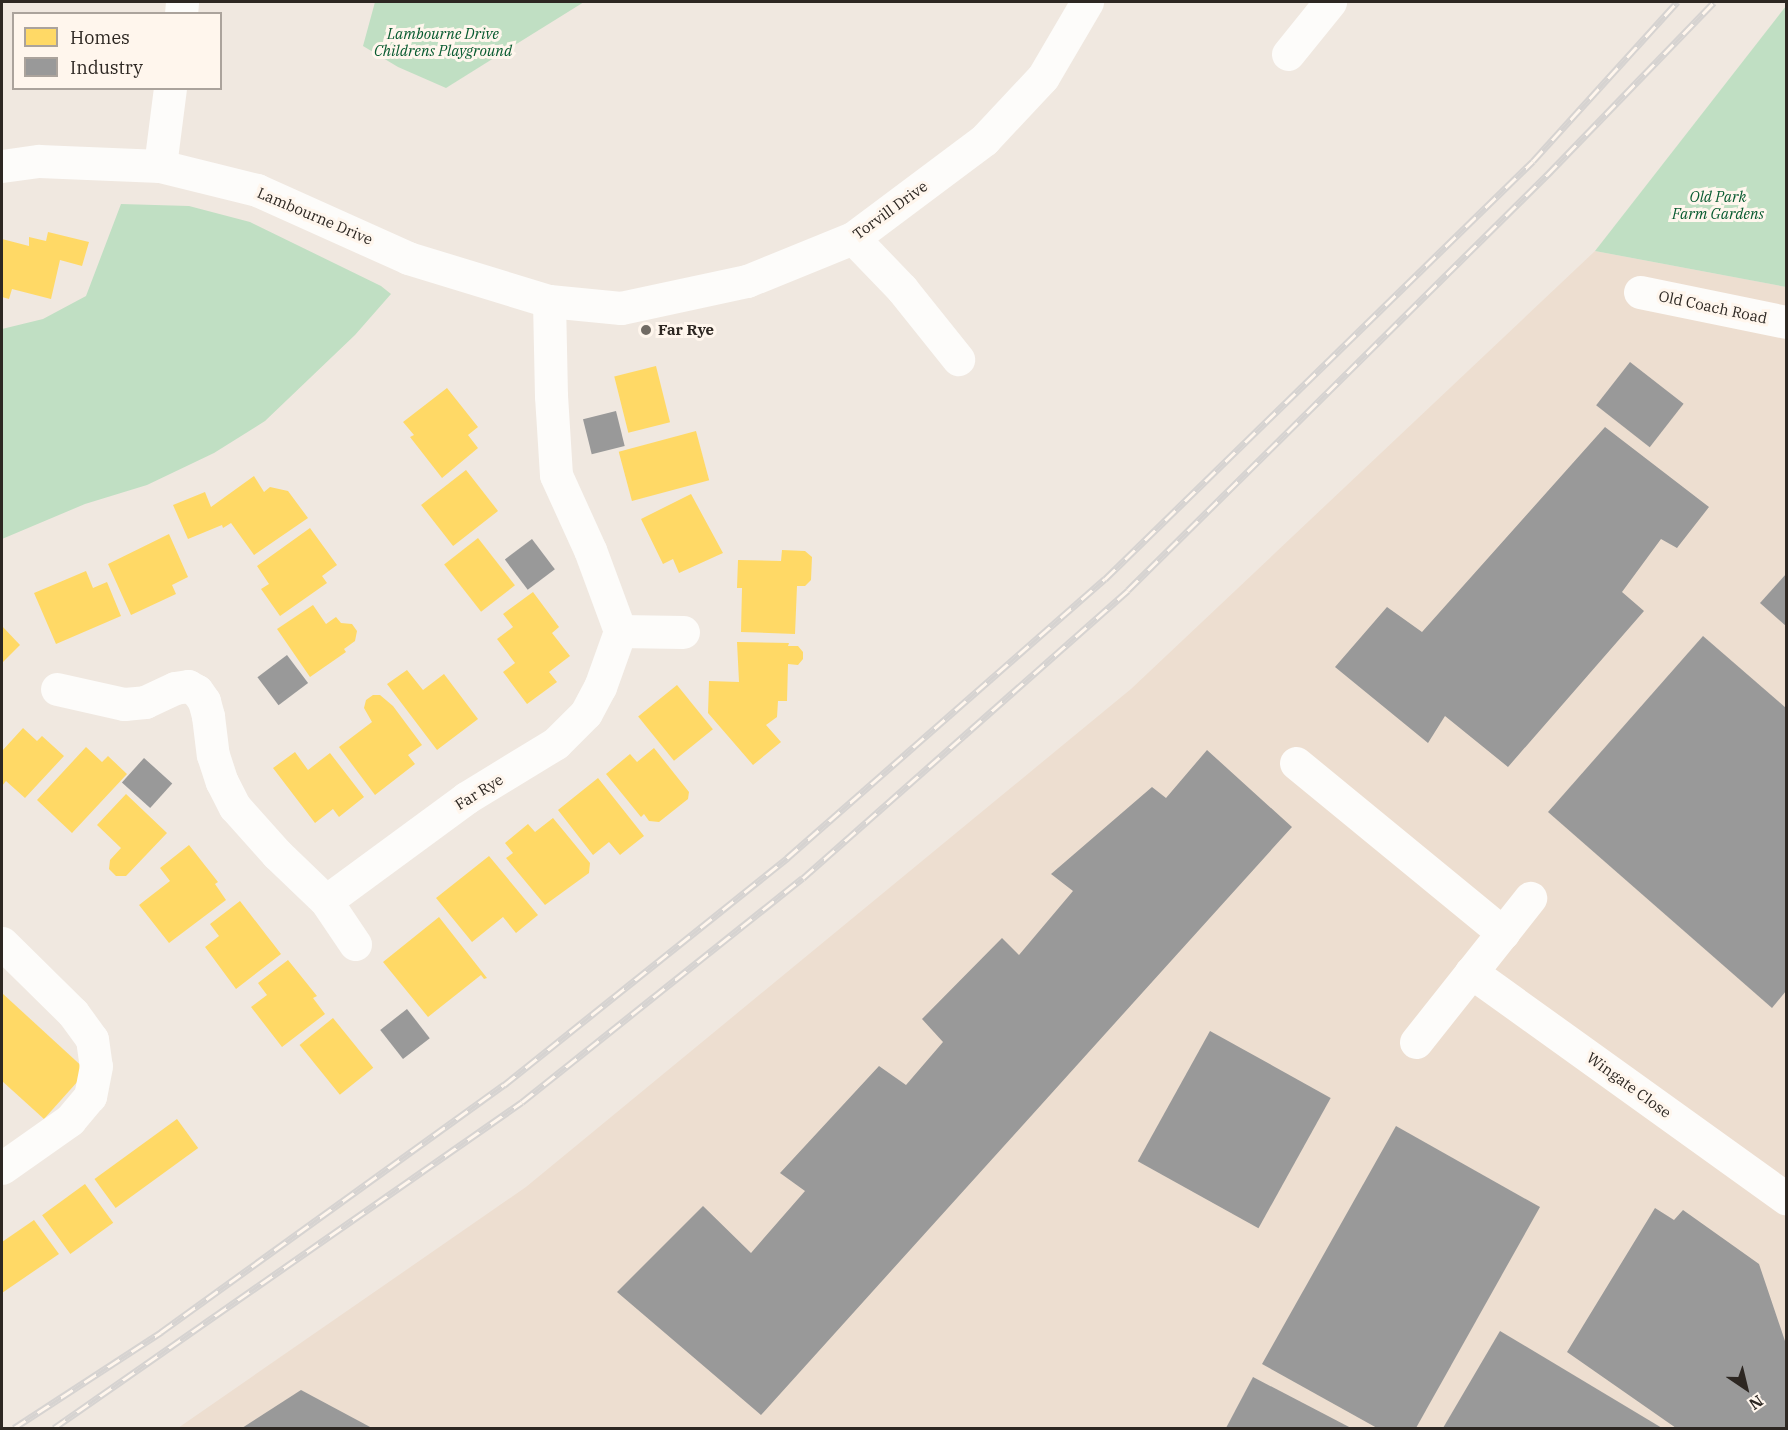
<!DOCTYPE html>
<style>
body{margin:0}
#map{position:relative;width:1788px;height:1430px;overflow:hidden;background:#f0e8e0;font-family:"IBM Plex Serif",serif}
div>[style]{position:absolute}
.built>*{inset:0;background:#edded0}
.green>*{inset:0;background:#c0dfc3}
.homes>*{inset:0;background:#ffd966;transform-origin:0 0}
.industry>*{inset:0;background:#999;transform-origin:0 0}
.street>*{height:33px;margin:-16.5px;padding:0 16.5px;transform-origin:16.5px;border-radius:16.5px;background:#fdfcfa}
.secondary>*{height:33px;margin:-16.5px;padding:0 16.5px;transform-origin:16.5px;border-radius:16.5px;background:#fdfcfa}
.rail>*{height:7px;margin-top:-3.5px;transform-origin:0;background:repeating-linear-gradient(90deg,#fff6ed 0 14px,#d6d3d1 0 28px);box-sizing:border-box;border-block:2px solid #d6d3d1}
.dots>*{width:16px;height:16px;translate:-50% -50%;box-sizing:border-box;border:3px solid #fff6ed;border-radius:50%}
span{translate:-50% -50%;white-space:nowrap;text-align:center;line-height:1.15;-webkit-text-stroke:6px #fff6ed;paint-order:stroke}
.park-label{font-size:15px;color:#075a2f;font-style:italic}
.street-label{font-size:15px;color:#2d2722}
.poi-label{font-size:15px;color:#2d2722;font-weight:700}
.left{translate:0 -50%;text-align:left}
.frame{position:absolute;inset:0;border:3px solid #2d2722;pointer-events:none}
.legend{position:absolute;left:12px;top:12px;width:210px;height:78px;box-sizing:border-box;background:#fff6ed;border:2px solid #aba39c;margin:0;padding:8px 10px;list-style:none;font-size:18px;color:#2d2722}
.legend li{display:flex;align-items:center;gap:12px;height:30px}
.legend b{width:30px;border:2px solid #aba39c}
.north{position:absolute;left:1716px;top:1358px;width:60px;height:60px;-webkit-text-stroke:4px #fff6ed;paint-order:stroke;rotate:145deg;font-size:16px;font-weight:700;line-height:24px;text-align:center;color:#2d2722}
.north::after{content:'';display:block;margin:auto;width:21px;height:27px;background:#2d2722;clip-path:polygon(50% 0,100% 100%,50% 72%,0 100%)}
</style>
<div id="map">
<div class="built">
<i style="clip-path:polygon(1595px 251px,1786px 287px,1786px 1428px,178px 1428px,526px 1187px,1131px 689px)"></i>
</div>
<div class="green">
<i style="clip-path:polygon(375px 2px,584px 2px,446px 88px,398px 67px,363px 46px)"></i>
<i style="clip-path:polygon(1786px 6px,1786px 287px,1595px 251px)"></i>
<i style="clip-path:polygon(121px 204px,189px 206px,250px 222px,381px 286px,391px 294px,355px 335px,265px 421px,214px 453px,147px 485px,85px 504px,2px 539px,2px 329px,43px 319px,86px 296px)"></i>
</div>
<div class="homes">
<i style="clip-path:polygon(48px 232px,89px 242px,82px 266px,60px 260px,51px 299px,12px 289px,9px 299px,2px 297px,2px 239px,29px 246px,29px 237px,46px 241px)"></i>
<i style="left:656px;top:366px;width:58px;height:43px;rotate:76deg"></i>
<i style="clip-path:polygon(447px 388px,478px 427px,468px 435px,478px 448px,442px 478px,410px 437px,414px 435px,403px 422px)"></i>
<i style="left:696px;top:431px;width:51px;height:80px;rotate:75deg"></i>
<i style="left:466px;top:470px;width:52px;height:57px;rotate:52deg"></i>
<i style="clip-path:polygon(254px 476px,264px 492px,270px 487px,288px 491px,308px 518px,254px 555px,231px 523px,223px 528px,222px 525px,188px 539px,173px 505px,205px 492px,211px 507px)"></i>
<i style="clip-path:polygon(691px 494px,723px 553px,679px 573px,673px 559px,663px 564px,641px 519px)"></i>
<i style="clip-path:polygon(310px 528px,337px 565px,322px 576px,327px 583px,280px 616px,261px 589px,269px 584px,257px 566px)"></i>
<i style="clip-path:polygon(169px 534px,188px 577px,172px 585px,176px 594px,131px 615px,108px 564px)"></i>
<i style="left:478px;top:538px;width:60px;height:43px;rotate:52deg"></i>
<i style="clip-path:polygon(782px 550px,805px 551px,812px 557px,811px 580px,805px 586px,797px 586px,795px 634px,741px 632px,742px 588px,737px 588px,738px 560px,781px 561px)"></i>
<i style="clip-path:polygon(86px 571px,93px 588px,107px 582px,121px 616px,56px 644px,34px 593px)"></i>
<i style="clip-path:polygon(533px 592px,559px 627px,552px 633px,570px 656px,549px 672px,557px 682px,527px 704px,503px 672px,515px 663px,497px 639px,513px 627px,503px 614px)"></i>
<i style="clip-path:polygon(313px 605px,326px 624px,336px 617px,341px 623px,352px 624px,357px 631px,355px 641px,344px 649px,346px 652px,310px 677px,277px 629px)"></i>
<i style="clip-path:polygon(2px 626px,20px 645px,2px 663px)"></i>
<i style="clip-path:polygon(737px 642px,789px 643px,788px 646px,798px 646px,803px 652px,803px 659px,798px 665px,788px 664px,787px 701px,778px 701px,777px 717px,766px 725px,781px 742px,753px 765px,708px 713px,709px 681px,739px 682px)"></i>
<i style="clip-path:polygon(407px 670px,423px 690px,444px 674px,478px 719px,437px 750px,387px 684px)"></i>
<i style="left:677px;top:685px;width:57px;height:50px;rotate:51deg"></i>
<i style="clip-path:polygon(373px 695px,380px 695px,393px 706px,422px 745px,408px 755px,415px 764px,375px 795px,339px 747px,372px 722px,364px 708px,366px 700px)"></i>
<i style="clip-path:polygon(23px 728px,37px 741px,42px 736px,64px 756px,25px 798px,6px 781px,2px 786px,2px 751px)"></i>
<i style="clip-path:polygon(86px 747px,102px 762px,108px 756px,127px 774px,72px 833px,37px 800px)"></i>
<i style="clip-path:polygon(654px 748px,689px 792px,688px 799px,659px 822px,649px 821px,644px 814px,641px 817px,606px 774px,630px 754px,637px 762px)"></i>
<i style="clip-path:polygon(295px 752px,308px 770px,330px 753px,364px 797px,339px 817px,333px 809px,315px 823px,273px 768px)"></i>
<i style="clip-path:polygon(598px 778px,644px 836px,620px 855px,609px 842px,593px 855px,558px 810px)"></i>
<i style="clip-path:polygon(126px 794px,167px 833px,126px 876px,116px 876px,109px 869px,110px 860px,121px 848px,97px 825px)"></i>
<i style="clip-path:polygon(553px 818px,590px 863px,589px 873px,545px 905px,506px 858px,513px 853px,505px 843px,528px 824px,535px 832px)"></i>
<i style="clip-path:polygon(189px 845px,218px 882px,215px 884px,226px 900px,169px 943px,139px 905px,170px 881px,160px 868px)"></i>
<i style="clip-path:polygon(489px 856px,538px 915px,516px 933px,503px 917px,472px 942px,436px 898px)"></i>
<i style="clip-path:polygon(240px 901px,281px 954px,236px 989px,205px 947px,219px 936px,210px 924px)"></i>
<i style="clip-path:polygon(439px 917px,487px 978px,484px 979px,481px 975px,428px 1017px,383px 962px)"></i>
<i style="clip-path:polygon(288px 960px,317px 996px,313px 998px,325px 1014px,282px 1047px,251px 1007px,267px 995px,258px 983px)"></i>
<i style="clip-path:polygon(2px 993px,87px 1071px,44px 1119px,2px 1081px)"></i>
<i style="left:333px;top:1018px;width:64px;height:43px;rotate:51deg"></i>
<i style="left:177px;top:1119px;width:36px;height:102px;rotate:54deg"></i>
<i style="left:85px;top:1184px;width:48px;height:53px;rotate:54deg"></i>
<i style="clip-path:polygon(34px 1220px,59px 1254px,2px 1293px,2px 1242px)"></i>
</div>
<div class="industry">
<i style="left:1630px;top:362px;width:68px;height:55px;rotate:38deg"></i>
<i style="left:616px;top:411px;width:36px;height:34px;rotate:76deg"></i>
<i style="clip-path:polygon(1605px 427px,1709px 507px,1677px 548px,1661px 539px,1622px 592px,1644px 611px,1508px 767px,1445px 716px,1428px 743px,1335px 667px,1387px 607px,1422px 632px)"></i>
<i style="left:532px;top:539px;width:38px;height:34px;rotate:53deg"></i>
<i style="clip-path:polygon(1786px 574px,1786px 626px,1760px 603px)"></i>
<i style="clip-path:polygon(1703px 636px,1786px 708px,1786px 991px,1772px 1008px,1548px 812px)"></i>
<i style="left:287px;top:655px;width:35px;height:37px;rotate:53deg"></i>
<i style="clip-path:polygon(1207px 750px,1292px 827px,761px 1415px,617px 1292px,703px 1206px,751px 1253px,805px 1191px,780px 1173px,879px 1066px,906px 1085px,943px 1042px,922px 1019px,1002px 938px,1019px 955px,1073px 891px,1051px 874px,1152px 787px,1166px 798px)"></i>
<i style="left:144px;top:758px;width:38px;height:33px;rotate:42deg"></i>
<i style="left:407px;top:1009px;width:37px;height:34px;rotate:52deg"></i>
<i style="left:1210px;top:1031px;width:138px;height:149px;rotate:29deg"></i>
<i style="clip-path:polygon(1396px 1126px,1540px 1207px,1416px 1428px,1377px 1428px,1262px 1364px)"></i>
<i style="clip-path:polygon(1655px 1208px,1674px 1220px,1683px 1210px,1759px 1264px,1786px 1344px,1786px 1428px,1676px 1428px,1567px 1352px)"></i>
<i style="clip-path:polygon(1500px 1331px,1662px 1428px,1443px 1428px)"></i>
<i style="clip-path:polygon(1253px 1377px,1351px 1428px,1226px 1428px)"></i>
<i style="clip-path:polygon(301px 1390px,372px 1428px,242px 1428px)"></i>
</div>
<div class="street">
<i style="left:181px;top:14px;width:12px;rotate:-85deg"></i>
<i style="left:1288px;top:54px;width:67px;rotate:-51.1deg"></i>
<i style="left:160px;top:166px;width:79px;rotate:-82.7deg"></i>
<i style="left:853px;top:238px;width:71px;rotate:46.1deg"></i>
<i style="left:902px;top:289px;width:90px;rotate:51.3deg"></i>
<i style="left:1640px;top:292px;width:149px;rotate:11.6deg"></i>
<i style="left:620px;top:631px;width:63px;rotate:0.9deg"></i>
<i style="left:57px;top:689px;width:69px;rotate:12.6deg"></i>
<i style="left:124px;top:704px;width:21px;rotate:-5deg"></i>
<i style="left:145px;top:702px;width:33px;rotate:-25deg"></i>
<i style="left:175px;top:688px;width:13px;rotate:-9deg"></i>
<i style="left:188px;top:686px;width:10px;rotate:29deg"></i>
<i style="left:197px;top:691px;width:12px;rotate:55deg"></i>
<i style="left:204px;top:701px;width:16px;rotate:75deg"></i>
<i style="left:208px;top:716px;width:39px;rotate:83deg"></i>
<i style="left:213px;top:755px;width:28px;rotate:72deg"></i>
<i style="left:222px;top:782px;width:28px;rotate:63deg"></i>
<i style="left:235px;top:807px;width:63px;rotate:48.2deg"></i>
<i style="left:277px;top:854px;width:68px;rotate:43.8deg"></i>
<i style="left:326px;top:901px;width:174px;rotate:-36.3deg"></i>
<i style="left:466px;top:798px;width:105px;rotate:-31.4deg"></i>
<i style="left:556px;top:743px;width:42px;rotate:-45deg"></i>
<i style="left:586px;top:713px;width:30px;rotate:-62deg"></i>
<i style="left:600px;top:687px;width:59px;rotate:-70.3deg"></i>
<i style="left:620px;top:631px;width:86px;rotate:-110.3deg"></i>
<i style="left:590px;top:550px;width:82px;rotate:-114.4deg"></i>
<i style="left:556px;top:475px;width:79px;rotate:-93.6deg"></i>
<i style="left:551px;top:396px;width:95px;rotate:-91.2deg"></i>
<i style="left:1296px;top:763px;width:268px;rotate:39.4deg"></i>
<i style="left:326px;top:901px;width:52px;rotate:56deg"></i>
<i style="left:2px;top:943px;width:100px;rotate:44.6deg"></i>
<i style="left:73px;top:1013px;width:32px;rotate:54deg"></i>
<i style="left:92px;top:1039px;width:27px;rotate:82deg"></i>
<i style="left:96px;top:1066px;width:31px;rotate:101deg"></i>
<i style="left:90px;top:1096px;width:31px;rotate:130deg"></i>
<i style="left:70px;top:1120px;width:83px;rotate:144.8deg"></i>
<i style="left:1471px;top:972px;width:388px;rotate:35.7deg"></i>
<i style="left:1416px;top:1042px;width:184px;rotate:-51.6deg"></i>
</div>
<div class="secondary">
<i style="left:2px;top:166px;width:37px;rotate:-8deg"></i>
<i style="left:39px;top:161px;width:121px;rotate:2.4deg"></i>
<i style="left:160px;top:166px;width:100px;rotate:13.9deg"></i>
<i style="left:257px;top:190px;width:166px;rotate:24.2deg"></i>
<i style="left:408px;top:258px;width:147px;rotate:17deg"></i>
<i style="left:549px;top:301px;width:72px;rotate:5.6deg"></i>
<i style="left:621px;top:308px;width:129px;rotate:-12.1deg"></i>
<i style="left:747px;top:281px;width:114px;rotate:-22.1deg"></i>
<i style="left:853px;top:238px;width:164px;rotate:-36.8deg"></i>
<i style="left:984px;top:140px;width:86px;rotate:-46.9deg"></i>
<i style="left:1043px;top:77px;width:87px;rotate:-59.6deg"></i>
</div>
<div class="rail">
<i style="left:14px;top:1428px;width:176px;rotate:-33.1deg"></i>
<i style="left:161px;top:1332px;width:423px;rotate:-35.8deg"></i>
<i style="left:504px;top:1085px;width:363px;rotate:-38.7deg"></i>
<i style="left:787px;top:858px;width:423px;rotate:-41.3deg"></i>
<i style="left:1105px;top:579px;width:598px;rotate:-44.32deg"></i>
<i style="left:1533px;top:161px;width:215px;rotate:-47.8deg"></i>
<i style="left:54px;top:1428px;width:570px;rotate:-34.86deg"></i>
<i style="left:522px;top:1102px;width:359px;rotate:-38.6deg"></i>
<i style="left:803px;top:878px;width:434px;rotate:-41.5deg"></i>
<i style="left:1128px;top:590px;width:590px;rotate:-44.73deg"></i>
<i style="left:1547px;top:175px;width:240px;rotate:-46deg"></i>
</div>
<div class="dots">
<i style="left:646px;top:330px;background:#716b64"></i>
</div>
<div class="park-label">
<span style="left:443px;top:42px">Lambourne Drive<br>Childrens Playground</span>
<span style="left:1718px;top:205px">Old Park<br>Farm Gardens</span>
</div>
<div class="street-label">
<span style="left:890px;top:210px;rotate:-36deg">Torvill Drive</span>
<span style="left:315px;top:216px;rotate:23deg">Lambourne Drive</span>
<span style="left:1713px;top:307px;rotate:12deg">Old Coach Road</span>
<span style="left:479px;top:792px;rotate:-32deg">Far Rye</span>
<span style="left:1629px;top:1085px;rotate:36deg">Wingate Close</span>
</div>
<div class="poi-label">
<span class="left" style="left:658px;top:330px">Far Rye</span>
</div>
<div class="frame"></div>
<ul class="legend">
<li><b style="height:16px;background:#ffd966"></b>Homes</li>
<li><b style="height:16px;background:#999"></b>Industry</li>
</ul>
<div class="north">N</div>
</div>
